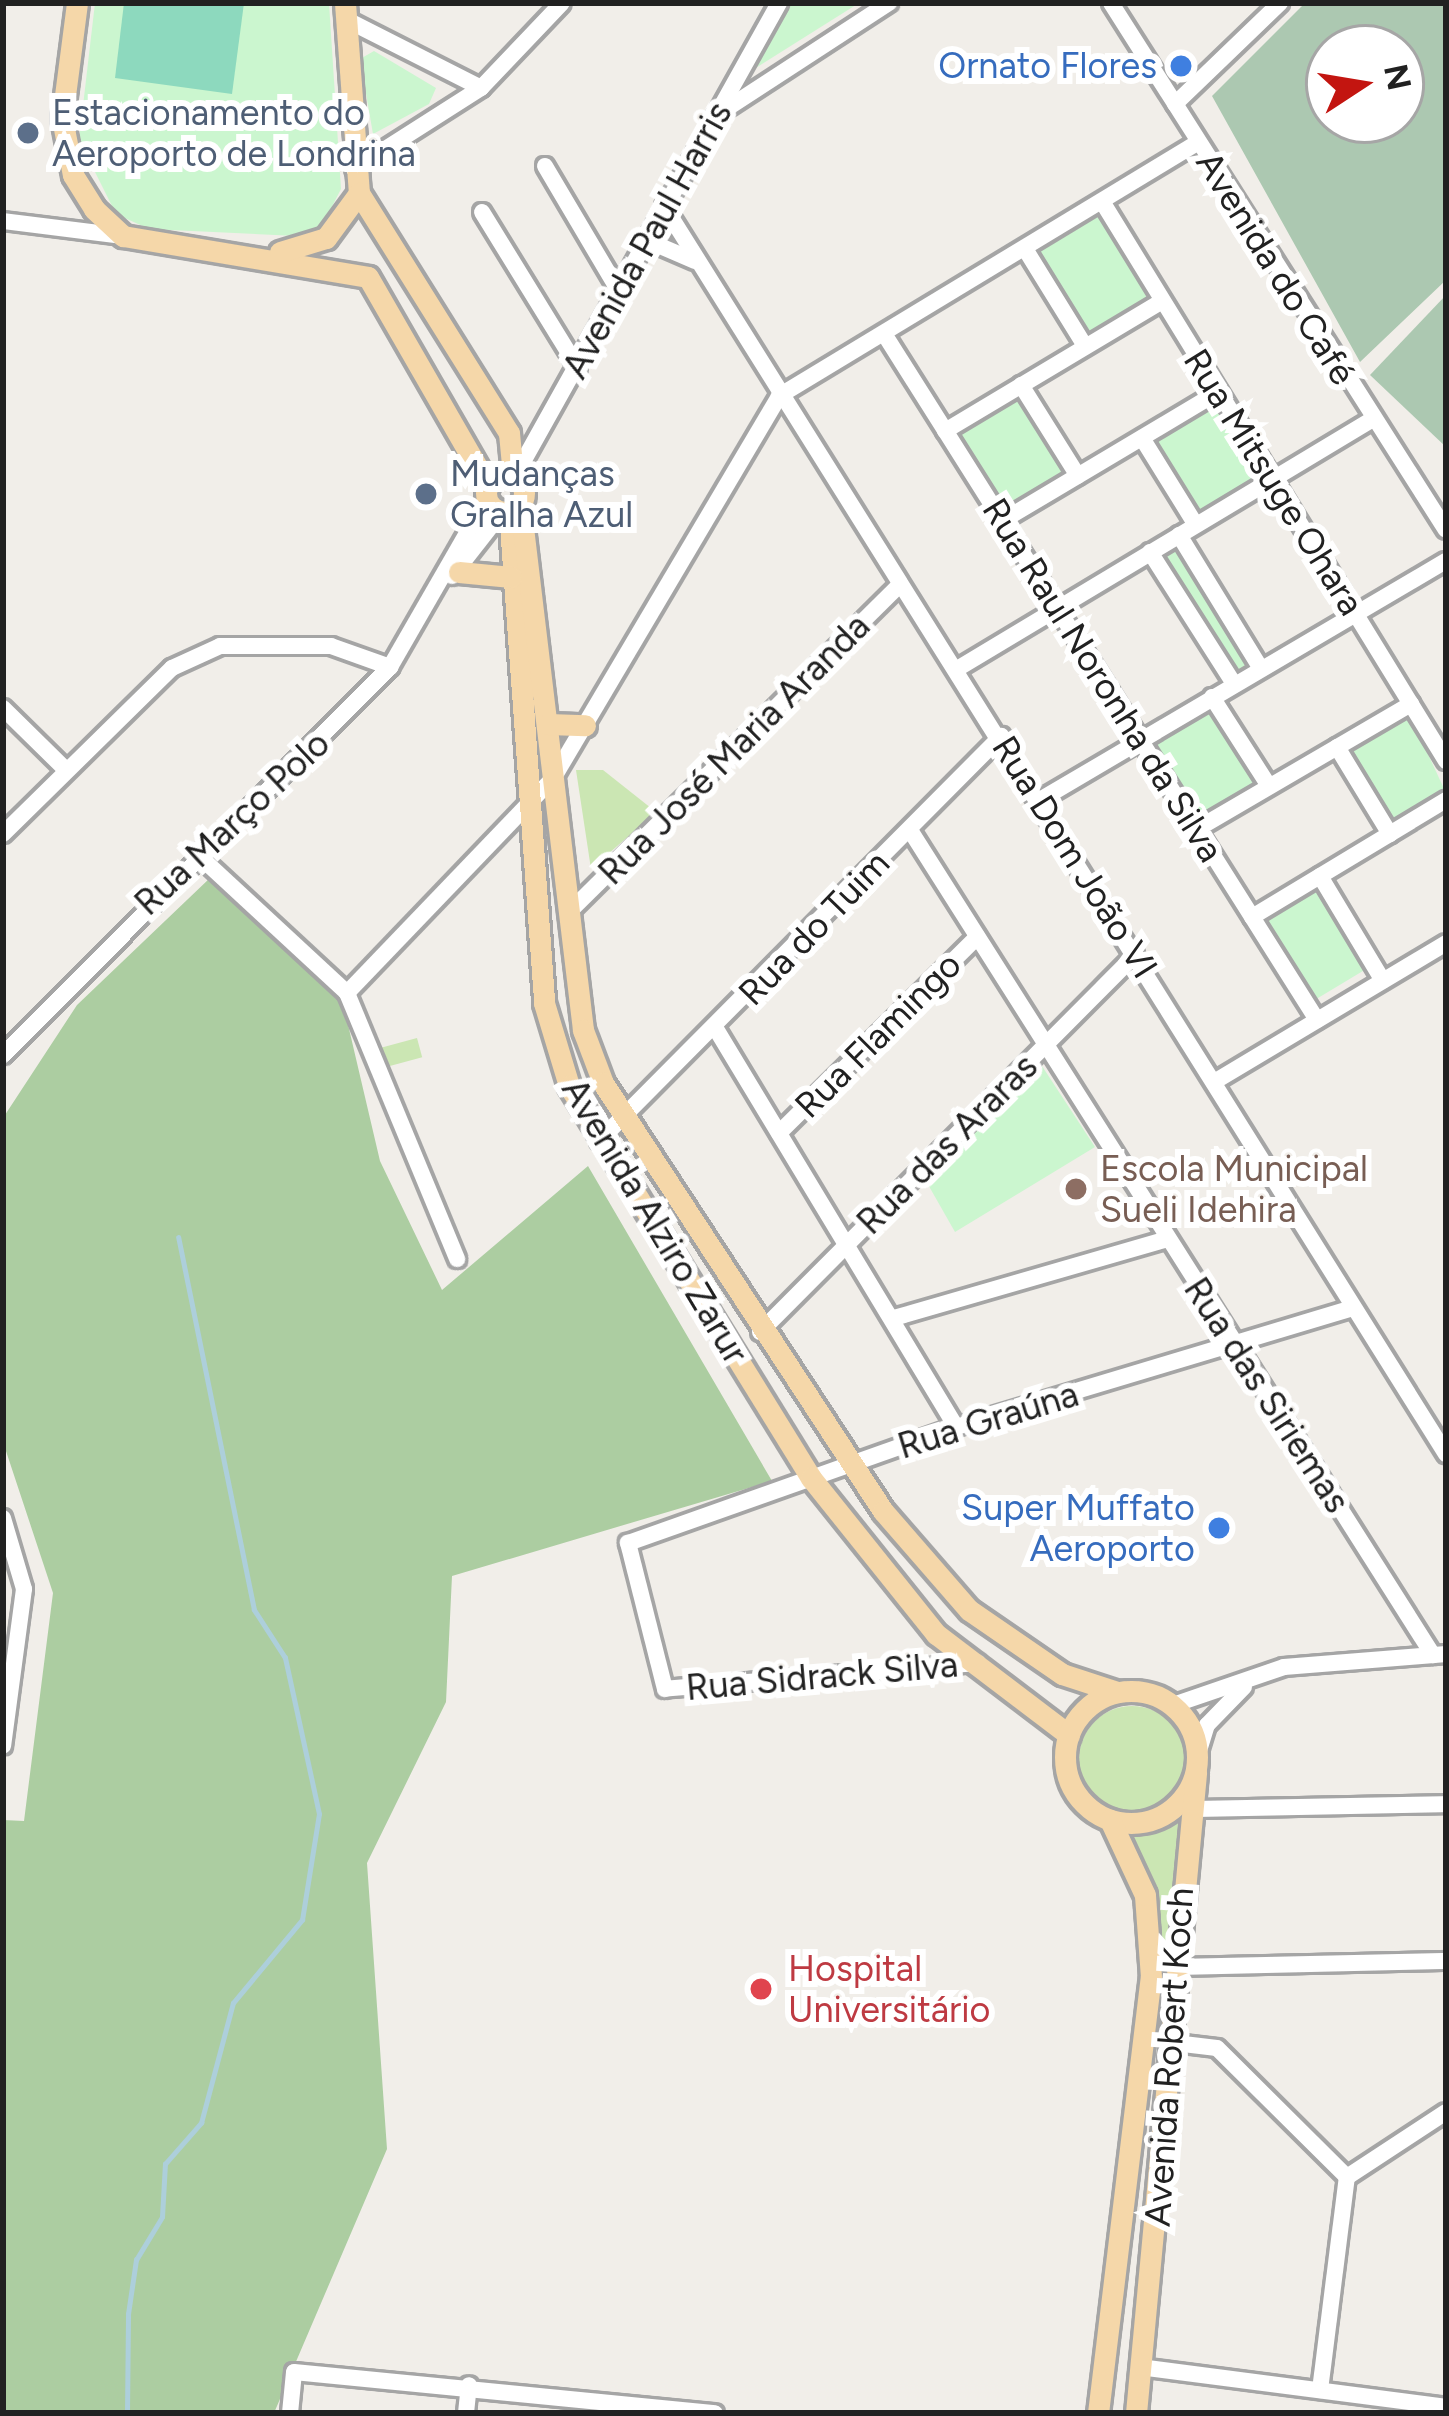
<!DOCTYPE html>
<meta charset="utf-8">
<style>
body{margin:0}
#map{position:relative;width:1449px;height:2416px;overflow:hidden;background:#f1eee9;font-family:Figtree,sans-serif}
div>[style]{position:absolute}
.grass>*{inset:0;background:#cbe6b3;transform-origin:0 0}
.round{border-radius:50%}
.forest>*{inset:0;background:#accda1}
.cemetery>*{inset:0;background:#acc8b1}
.park>*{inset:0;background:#cbf6cf;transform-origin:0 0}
.pitch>*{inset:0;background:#8dd9be}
.stream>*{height:4.5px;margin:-2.25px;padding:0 2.25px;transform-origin:2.25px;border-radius:2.25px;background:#adcfdb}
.roads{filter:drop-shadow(3px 0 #a5a5a5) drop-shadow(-3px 0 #a5a5a5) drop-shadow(0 3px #a5a5a5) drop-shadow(0 -3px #a5a5a5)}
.minor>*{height:16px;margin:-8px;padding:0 8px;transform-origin:8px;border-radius:8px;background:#fff}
.major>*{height:21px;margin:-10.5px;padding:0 10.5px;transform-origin:10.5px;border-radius:10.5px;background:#f5d7a9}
.major>.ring{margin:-10.5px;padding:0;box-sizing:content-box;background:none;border:21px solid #f5d7a9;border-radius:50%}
.dots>*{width:33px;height:33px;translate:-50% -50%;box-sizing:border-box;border:6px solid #fff;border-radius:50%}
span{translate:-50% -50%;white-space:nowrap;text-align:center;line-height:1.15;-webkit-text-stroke:12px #fff;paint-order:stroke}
.shop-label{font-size:36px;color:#366cbe}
.right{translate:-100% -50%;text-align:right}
.service-label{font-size:36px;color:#4e5e75}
.left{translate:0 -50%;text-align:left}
.street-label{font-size:36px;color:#212121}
.education-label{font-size:36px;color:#785e54}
.health-label{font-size:36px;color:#be3a42}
.frame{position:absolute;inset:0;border:6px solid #212121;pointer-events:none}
.north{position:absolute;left:1305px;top:24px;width:120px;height:120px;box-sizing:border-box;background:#fff;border:3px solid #a6a6a6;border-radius:50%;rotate:78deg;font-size:33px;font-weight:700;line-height:48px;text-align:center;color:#212121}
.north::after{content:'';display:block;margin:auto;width:42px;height:54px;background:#c31510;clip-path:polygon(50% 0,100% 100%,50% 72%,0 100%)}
</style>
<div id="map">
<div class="grass">
<i style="clip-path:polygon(576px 770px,603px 770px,656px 812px,591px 869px)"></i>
<i style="left:417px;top:1038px;width:20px;height:44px;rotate:75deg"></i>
<i class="round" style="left:1079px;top:1706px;width:106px;height:106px"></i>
<i style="clip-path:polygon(1179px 1817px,1162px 2032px,1150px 2032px,1155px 1897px,1128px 1837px)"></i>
</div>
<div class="forest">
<i style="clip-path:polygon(210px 878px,342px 999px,380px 1161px,442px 1290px,588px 1166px,772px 1481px,452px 1576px,446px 1702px,367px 1863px,387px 2149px,274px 2413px,3px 2413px,3px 1820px,24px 1821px,53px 1593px,3px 1442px,3px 1118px,77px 1005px)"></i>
</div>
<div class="cemetery">
<i style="clip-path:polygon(evenodd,1305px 3px,1446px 3px,1446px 280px,1360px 362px,1212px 96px,1305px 3px,1329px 48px,1401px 48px,1401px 120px,1329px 120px,1329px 48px)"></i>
<i style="clip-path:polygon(1446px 295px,1446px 447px,1370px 375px)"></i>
</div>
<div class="park">
<i style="clip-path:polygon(95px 3px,329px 3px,341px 189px,322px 226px,296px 236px,149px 229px,116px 214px,79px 140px)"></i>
<i style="clip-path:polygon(790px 3px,859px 3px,751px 71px,778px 23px)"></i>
<i style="clip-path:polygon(374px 51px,436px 88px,429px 104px,373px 134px,360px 59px)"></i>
<i style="left:1100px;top:213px;width:97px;height:75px;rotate:58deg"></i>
<i style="left:1018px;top:395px;width:92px;height:72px;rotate:57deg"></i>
<i style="left:1217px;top:402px;width:89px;height:77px;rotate:59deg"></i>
<i style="left:1177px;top:543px;width:142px;height:23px;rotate:58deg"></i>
<i style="left:1211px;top:706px;width:93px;height:73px;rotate:57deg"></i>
<i style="clip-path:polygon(1409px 713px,1446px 793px,1391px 825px,1345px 749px)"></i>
<i style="left:1318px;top:886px;width:96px;height:64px;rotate:59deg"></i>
<i style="clip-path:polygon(1040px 1063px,1095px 1147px,955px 1232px,926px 1181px)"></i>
</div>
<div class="pitch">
<i style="clip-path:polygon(124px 3px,244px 3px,232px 94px,115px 78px)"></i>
</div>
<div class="stream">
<i style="left:127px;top:2413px;width:99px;rotate:-89.4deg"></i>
<i style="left:128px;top:2314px;width:55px;rotate:-81.6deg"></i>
<i style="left:136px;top:2260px;width:50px;rotate:-58.8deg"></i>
<i style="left:162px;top:2217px;width:53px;rotate:-86.8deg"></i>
<i style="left:165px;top:2164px;width:55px;rotate:-48.7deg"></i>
<i style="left:201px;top:2123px;width:124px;rotate:-75.1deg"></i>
<i style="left:233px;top:2003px;width:108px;rotate:-50.3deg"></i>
<i style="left:302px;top:1920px;width:107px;rotate:-80.9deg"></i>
<i style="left:319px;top:1814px;width:160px;rotate:-102.3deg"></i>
<i style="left:285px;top:1658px;width:57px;rotate:-122.9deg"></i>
<i style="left:254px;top:1610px;width:380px;rotate:-101.5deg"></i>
</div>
<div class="roads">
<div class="minor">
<i style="left:1111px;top:3px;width:624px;rotate:57.56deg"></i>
<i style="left:349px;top:21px;width:148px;rotate:26.9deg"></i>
<i style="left:1175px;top:104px;width:146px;rotate:-43.9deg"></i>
<i style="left:720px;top:113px;width:202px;rotate:-33.1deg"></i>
<i style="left:545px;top:166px;width:145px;rotate:59.4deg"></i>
<i style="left:354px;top:169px;width:151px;rotate:-32.5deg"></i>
<i style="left:481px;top:88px;width:117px;rotate:-46.4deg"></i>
<i style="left:1103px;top:203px;width:655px;rotate:58.42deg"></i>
<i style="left:664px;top:206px;width:1473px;rotate:57.93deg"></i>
<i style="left:482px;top:212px;width:183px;rotate:58.4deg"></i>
<i style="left:3px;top:221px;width:121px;rotate:7.1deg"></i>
<i style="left:646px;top:240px;width:53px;rotate:23.2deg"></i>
<i style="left:1027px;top:252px;width:110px;rotate:58.3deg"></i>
<i style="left:888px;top:340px;width:804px;rotate:57.75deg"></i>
<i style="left:1021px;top:385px;width:107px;rotate:57.9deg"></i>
<i style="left:945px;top:431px;width:253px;rotate:-30.9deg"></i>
<i style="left:1142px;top:438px;width:102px;rotate:58.2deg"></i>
<i style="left:515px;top:476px;width:542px;rotate:-60.83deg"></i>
<i style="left:1002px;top:521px;width:252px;rotate:-30.8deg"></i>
<i style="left:1179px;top:535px;width:155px;rotate:58.5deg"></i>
<i style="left:1150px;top:552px;width:156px;rotate:57.5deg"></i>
<i style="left:452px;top:576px;width:83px;rotate:-51.9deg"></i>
<i style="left:957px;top:669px;width:484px;rotate:-31deg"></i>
<i style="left:1212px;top:697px;width:106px;rotate:57.4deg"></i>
<i style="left:3px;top:708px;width:87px;rotate:44.5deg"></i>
<i style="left:1337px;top:747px;width:102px;rotate:58.7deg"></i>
<i style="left:1040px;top:800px;width:471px;rotate:-30.5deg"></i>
<i style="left:1197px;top:829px;width:248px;rotate:-30.3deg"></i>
<i style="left:910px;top:830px;width:977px;rotate:57.63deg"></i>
<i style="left:3px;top:834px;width:237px;rotate:-44.5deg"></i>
<i style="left:172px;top:668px;width:53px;rotate:-24.6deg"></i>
<i style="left:220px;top:646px;width:111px"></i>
<i style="left:331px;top:646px;width:63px;rotate:19.6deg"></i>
<i style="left:196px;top:853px;width:206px;rotate:42.8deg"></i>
<i style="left:347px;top:993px;width:288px;rotate:67.5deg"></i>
<i style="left:1320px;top:876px;width:122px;rotate:59deg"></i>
<i style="left:568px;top:913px;width:467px;rotate:-44.7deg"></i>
<i style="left:1252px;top:917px;width:227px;rotate:-31.1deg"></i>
<i style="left:347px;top:993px;width:299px;rotate:-46.2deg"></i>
<i style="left:554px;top:777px;width:442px;rotate:-59.4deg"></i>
<i style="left:779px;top:396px;width:489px;rotate:-31.2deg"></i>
<i style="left:716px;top:1029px;width:465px;rotate:58.9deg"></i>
<i style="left:3px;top:1055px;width:548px;rotate:-45.07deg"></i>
<i style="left:390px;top:667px;width:195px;rotate:-60.1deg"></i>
<i style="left:1214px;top:1082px;width:270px;rotate:-30.9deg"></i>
<i style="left:779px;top:1133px;width:279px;rotate:-44.7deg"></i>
<i style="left:599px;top:1141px;width:571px;rotate:-45.21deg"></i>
<i style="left:894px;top:1318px;width:285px;rotate:-16.1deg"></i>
<i style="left:760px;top:1332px;width:532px;rotate:-45.15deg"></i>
<i style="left:3px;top:1518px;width:74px;rotate:73.5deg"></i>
<i style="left:24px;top:1589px;width:158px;rotate:97.6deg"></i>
<i style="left:978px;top:1663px;width:314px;rotate:175.3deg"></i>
<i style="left:665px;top:1689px;width:151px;rotate:-104.2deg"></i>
<i style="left:628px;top:1543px;width:348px;rotate:-19.5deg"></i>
<i style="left:956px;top:1427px;width:414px;rotate:-16.7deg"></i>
<i style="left:1173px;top:1705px;width:117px;rotate:-18.9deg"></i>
<i style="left:1284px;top:1667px;width:163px;rotate:-4.6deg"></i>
<i style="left:1198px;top:1754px;width:30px;rotate:-73deg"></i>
<i style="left:1207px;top:1725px;width:53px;rotate:-45.8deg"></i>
<i style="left:1190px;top:1809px;width:256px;rotate:-1.1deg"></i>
<i style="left:1174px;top:1967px;width:272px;rotate:-1.3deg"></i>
<i style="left:1175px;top:2043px;width:42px;rotate:6.8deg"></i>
<i style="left:1217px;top:2048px;width:183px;rotate:44.8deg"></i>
<i style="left:1347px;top:2177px;width:118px;rotate:-33.3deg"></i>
<i style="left:1140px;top:2367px;width:309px;rotate:7.4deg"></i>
<i style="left:1320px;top:2390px;width:215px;rotate:-82.8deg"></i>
<i style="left:290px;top:2413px;width:41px;rotate:-84.4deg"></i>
<i style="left:294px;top:2372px;width:423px;rotate:5.6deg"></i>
<i style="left:466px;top:2413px;width:28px;rotate:-84deg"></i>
</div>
<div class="major">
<i style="left:77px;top:3px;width:116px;rotate:97.4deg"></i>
<i style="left:62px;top:118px;width:58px;rotate:79.1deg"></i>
<i style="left:73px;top:175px;width:40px;rotate:58deg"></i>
<i style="left:94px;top:209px;width:40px;rotate:43deg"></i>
<i style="left:123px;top:236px;width:248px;rotate:9.5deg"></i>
<i style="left:368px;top:277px;width:241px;rotate:60.1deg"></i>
<i style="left:345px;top:3px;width:191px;rotate:85.8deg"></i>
<i style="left:359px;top:193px;width:283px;rotate:58deg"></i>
<i style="left:509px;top:433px;width:42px;rotate:84.6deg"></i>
<i style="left:280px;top:252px;width:48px;rotate:-16.9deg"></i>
<i style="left:326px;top:238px;width:56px;rotate:-53.7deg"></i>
<i class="ring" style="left:486px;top:474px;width:17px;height:17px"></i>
<i style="left:509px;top:511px;width:493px;rotate:85.9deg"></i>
<i style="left:544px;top:1003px;width:87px;rotate:73.2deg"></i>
<i style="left:569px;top:1086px;width:461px;rotate:58.3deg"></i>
<i style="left:811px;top:1478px;width:200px;rotate:51.3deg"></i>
<i style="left:936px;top:1634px;width:167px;rotate:37.2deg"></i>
<i style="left:522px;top:519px;width:515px;rotate:83.19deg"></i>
<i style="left:583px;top:1030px;width:57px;rotate:69.3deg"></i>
<i style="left:603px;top:1083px;width:511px;rotate:56.81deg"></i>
<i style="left:883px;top:1511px;width:131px;rotate:49deg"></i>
<i style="left:969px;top:1610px;width:113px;rotate:34.5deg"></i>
<i style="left:1062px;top:1674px;width:58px;rotate:18.1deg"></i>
<i style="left:459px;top:572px;width:52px;rotate:5.5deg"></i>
<i style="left:548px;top:724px;width:37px;rotate:2deg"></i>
<i class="ring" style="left:1065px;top:1691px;width:111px;height:111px"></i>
<i style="left:1098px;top:2413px;width:439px;rotate:-83.1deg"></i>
<i style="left:1151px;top:1977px;width:82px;rotate:-94.2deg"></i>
<i style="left:1145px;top:1895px;width:83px;rotate:-115deg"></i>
<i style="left:1136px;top:2413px;width:643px;rotate:-84.64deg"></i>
</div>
</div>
<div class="dots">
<i style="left:1181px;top:66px;background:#3f7fe0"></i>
<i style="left:28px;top:133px;background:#5c6f8a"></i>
<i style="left:426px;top:494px;background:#5c6f8a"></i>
<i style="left:1076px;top:1189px;background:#8d6e63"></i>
<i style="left:1219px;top:1528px;background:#3f7fe0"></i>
<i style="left:761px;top:1989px;background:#e0444e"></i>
</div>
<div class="shop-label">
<span class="right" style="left:1157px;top:66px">Ornato Flores</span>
<span class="right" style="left:1195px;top:1528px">Super Muffato<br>Aeroporto</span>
</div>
<div class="service-label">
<span class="left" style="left:52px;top:133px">Estacionamento do<br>Aeroporto de Londrina</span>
<span class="left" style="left:450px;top:494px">Mudanças<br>Gralha Azul</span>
</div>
<div class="street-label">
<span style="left:647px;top:240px;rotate:-61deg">Avenida Paul Harris</span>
<span style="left:1276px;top:268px;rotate:58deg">Avenida do Café</span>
<span style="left:1274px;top:482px;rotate:58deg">Rua Mitsuge Ohara</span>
<span style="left:1103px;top:680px;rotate:58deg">Rua Raul Noronha da Silva</span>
<span style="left:734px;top:749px;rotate:-45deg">Rua José Maria Aranda</span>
<span style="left:232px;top:823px;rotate:-43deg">Rua Março Polo</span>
<span style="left:1075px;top:857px;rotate:58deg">Rua Dom João VI</span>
<span style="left:814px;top:928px;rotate:-46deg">Rua do Tuim</span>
<span style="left:878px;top:1035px;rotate:-45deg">Rua Flamingo</span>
<span style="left:947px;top:1144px;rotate:-45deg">Rua das Araras</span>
<span style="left:655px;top:1221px;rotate:59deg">Avenida Alziro Zarur</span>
<span style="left:1267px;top:1395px;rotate:57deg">Rua das Siriemas</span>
<span style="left:988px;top:1420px;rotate:-17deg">Rua Graúna</span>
<span style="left:822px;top:1676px;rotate:-5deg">Rua Sidrack Silva</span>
<span style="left:1169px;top:2057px;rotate:-86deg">Avenida Robert Koch</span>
</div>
<div class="education-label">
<span class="left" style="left:1100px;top:1189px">Escola Municipal<br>Sueli Idehira</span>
</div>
<div class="health-label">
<span class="left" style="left:788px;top:1989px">Hospital<br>Universitário</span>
</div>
<div class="frame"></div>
<div class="north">N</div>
</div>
